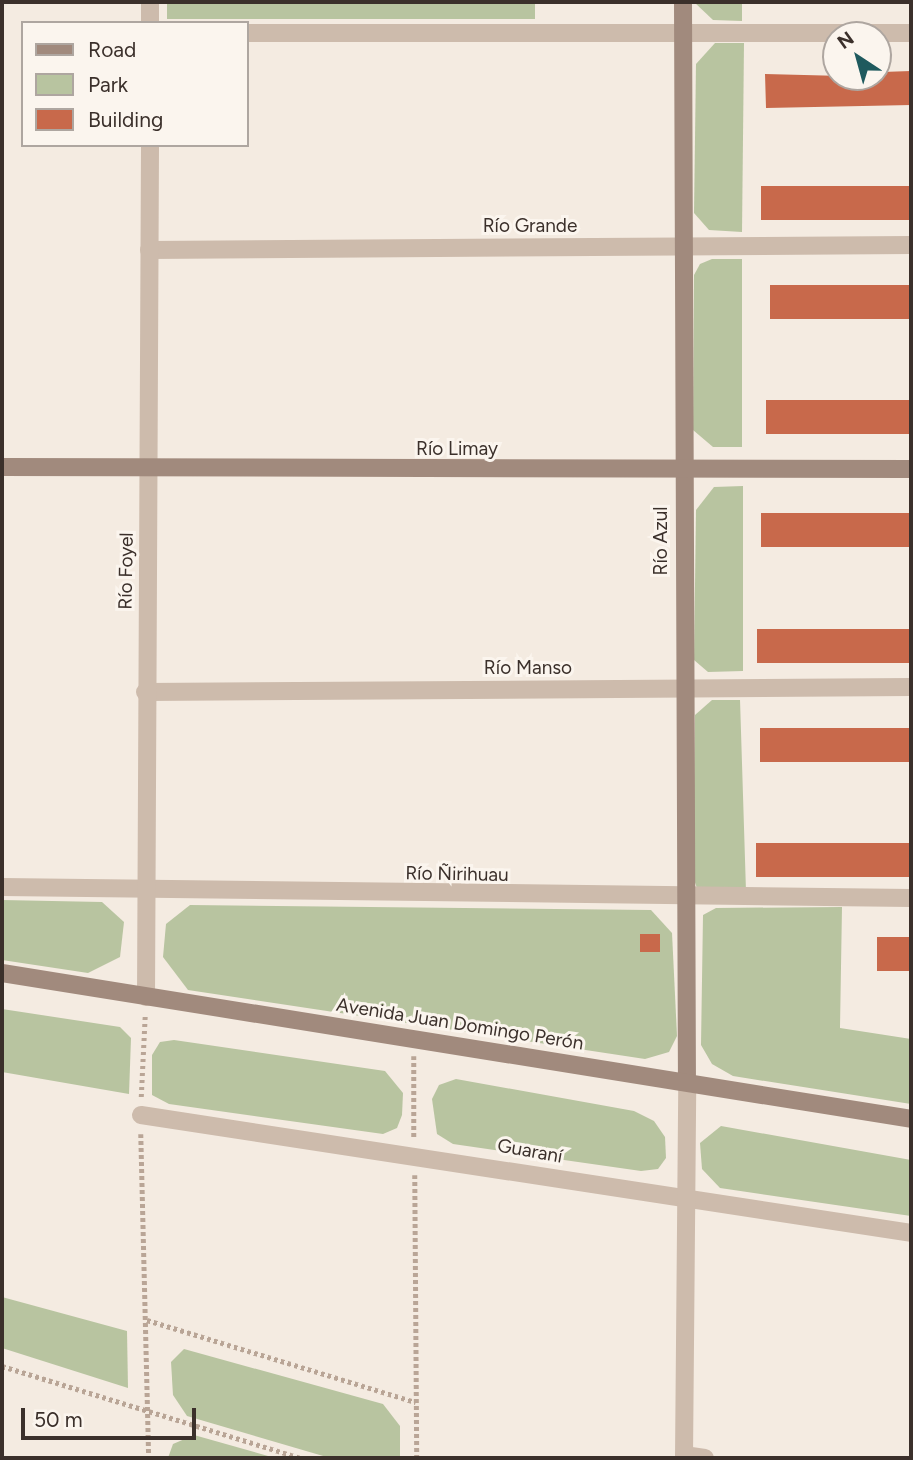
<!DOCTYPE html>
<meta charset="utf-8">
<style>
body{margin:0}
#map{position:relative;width:913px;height:1460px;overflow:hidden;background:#f4ebe1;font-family:Figtree,sans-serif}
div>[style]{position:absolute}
.green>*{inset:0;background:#b8c4a0;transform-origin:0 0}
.building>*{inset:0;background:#c8694b;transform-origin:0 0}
.path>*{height:4.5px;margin-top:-2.25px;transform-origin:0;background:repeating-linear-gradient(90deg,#b9a596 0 3.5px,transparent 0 7px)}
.street>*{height:18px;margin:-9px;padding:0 9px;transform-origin:9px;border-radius:9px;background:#cdbbac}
.secondary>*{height:18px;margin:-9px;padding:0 9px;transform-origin:9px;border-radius:9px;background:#a18a7d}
span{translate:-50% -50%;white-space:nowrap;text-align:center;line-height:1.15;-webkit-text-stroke:6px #fbf5ee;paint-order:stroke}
.street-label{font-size:19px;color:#3b302b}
.frame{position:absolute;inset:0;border:4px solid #3b302b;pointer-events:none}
.legend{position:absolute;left:21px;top:21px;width:228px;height:126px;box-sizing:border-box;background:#fbf5ee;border:2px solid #aea6a0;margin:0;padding:9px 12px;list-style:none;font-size:21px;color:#3b302b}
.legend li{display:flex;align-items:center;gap:14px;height:35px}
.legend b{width:35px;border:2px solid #aea6a0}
.north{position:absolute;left:822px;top:21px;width:70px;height:70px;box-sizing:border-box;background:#fbf5ee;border:2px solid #aea6a0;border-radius:50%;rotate:324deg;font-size:19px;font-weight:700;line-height:28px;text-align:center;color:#3b302b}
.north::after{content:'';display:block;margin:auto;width:24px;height:32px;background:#1f5a5e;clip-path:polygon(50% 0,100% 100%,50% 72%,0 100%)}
.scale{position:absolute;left:21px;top:1408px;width:175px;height:32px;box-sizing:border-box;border:4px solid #3b302b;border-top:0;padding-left:9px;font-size:21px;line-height:24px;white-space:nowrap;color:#3b302b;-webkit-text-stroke:5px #fbf5ee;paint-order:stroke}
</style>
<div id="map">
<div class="green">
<i style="left:167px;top:2px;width:368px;height:17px"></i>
<i style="clip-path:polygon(694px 2px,742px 2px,742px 21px,713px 20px)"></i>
<i style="clip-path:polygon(715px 43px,744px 43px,742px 232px,709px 230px,694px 213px,696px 64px)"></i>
<i style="clip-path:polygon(712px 259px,742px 259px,742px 447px,713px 447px,693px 430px,694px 275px,700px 264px)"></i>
<i style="clip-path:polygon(743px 486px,743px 671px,708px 672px,694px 660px,696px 510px,714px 487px)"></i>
<i style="clip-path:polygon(712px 700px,740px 700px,746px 892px,697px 888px,693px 877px,695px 715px)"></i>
<i style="clip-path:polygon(2px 900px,102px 902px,124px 922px,120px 957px,88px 973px,2px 960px)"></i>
<i style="clip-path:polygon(190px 905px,651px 910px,672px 933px,677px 1036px,669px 1052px,645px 1059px,188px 990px,163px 957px,166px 924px)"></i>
<i style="clip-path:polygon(842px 907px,840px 1028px,911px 1039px,911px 1104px,733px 1076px,712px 1064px,701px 1045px,703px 915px,716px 908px)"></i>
<i style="clip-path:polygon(2px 1009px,120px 1027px,131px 1038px,129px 1094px,2px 1072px)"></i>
<i style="clip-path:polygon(174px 1040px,385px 1071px,403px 1093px,402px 1115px,397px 1128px,383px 1134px,169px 1104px,152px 1095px,152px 1055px,160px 1042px)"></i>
<i style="clip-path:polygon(456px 1079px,634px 1111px,654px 1121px,665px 1137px,666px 1158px,658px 1169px,641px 1171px,453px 1144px,437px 1134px,432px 1099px,439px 1085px)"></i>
<i style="clip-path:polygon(721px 1126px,911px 1160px,911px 1216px,720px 1188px,702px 1169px,700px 1143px)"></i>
<i style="clip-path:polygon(2px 1297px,127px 1331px,128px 1388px,2px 1348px)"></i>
<i style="clip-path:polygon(184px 1349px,383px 1404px,400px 1426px,400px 1458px,330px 1458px,187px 1416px,173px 1395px,171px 1362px)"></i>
<i style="clip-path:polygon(194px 1435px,275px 1458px,168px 1458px,173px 1444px)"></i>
</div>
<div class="building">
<i style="clip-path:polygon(911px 71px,911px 105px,766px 108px,765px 74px,882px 77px,882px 72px)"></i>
<i style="left:911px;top:186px;width:34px;height:150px;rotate:90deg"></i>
<i style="left:911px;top:285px;width:34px;height:141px;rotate:90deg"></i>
<i style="left:911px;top:400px;width:34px;height:145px;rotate:90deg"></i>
<i style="left:911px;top:513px;width:34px;height:150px;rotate:90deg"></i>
<i style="left:911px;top:629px;width:34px;height:154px;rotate:90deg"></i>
<i style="left:911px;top:728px;width:34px;height:151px;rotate:90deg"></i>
<i style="left:911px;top:843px;width:34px;height:155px;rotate:90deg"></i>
<i style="left:640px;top:934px;width:20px;height:18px"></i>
<i style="left:911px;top:937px;width:34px;height:34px;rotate:90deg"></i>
</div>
<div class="path">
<i style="left:414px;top:1056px;width:83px;rotate:90deg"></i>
<i style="left:141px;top:1097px;width:82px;rotate:-87.2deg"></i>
<i style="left:141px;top:1134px;width:324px;rotate:88.6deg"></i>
<i style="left:415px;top:1175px;width:283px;rotate:89.6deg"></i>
<i style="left:147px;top:1320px;width:281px;rotate:17deg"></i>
<i style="left:2px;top:1366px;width:313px;rotate:17.1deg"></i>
</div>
<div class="street">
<i style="left:150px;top:2px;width:21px;rotate:90deg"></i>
<i style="left:247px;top:33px;width:664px"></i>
<i style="left:149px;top:250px;width:762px;rotate:-0.38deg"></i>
<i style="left:145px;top:692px;width:766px;rotate:-0.37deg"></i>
<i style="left:2px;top:887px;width:909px;rotate:0.69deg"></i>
<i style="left:146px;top:997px;width:852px;rotate:-89.73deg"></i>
<i style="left:141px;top:1115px;width:779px;rotate:8.71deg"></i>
<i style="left:684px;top:1455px;width:21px;rotate:8deg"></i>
<i style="left:684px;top:1458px;width:377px;rotate:-89.5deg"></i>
</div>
<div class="secondary">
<i style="left:683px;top:2px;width:1079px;rotate:89.79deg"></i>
<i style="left:2px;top:467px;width:909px;rotate:0.13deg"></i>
<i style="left:2px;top:973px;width:921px;rotate:9.12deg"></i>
</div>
<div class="street-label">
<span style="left:530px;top:226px">Río Grande</span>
<span style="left:457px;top:449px">Río Limay</span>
<span style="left:661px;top:541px;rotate:-90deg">Río Azul</span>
<span style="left:126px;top:571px;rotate:-89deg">Río Foyel</span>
<span style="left:528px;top:668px">Río Manso</span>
<span style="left:457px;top:874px;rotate:1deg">Río Ñirihuau</span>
<span style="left:460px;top:1024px;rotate:9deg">Avenida Juan Domingo Perón</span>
<span style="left:530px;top:1151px;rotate:10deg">Guaraní</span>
</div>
<div class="frame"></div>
<ul class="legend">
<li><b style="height:9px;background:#a18a7d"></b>Road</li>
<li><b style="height:19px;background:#b8c4a0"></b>Park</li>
<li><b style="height:19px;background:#c8694b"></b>Building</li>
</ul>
<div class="north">N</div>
<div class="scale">50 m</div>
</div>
